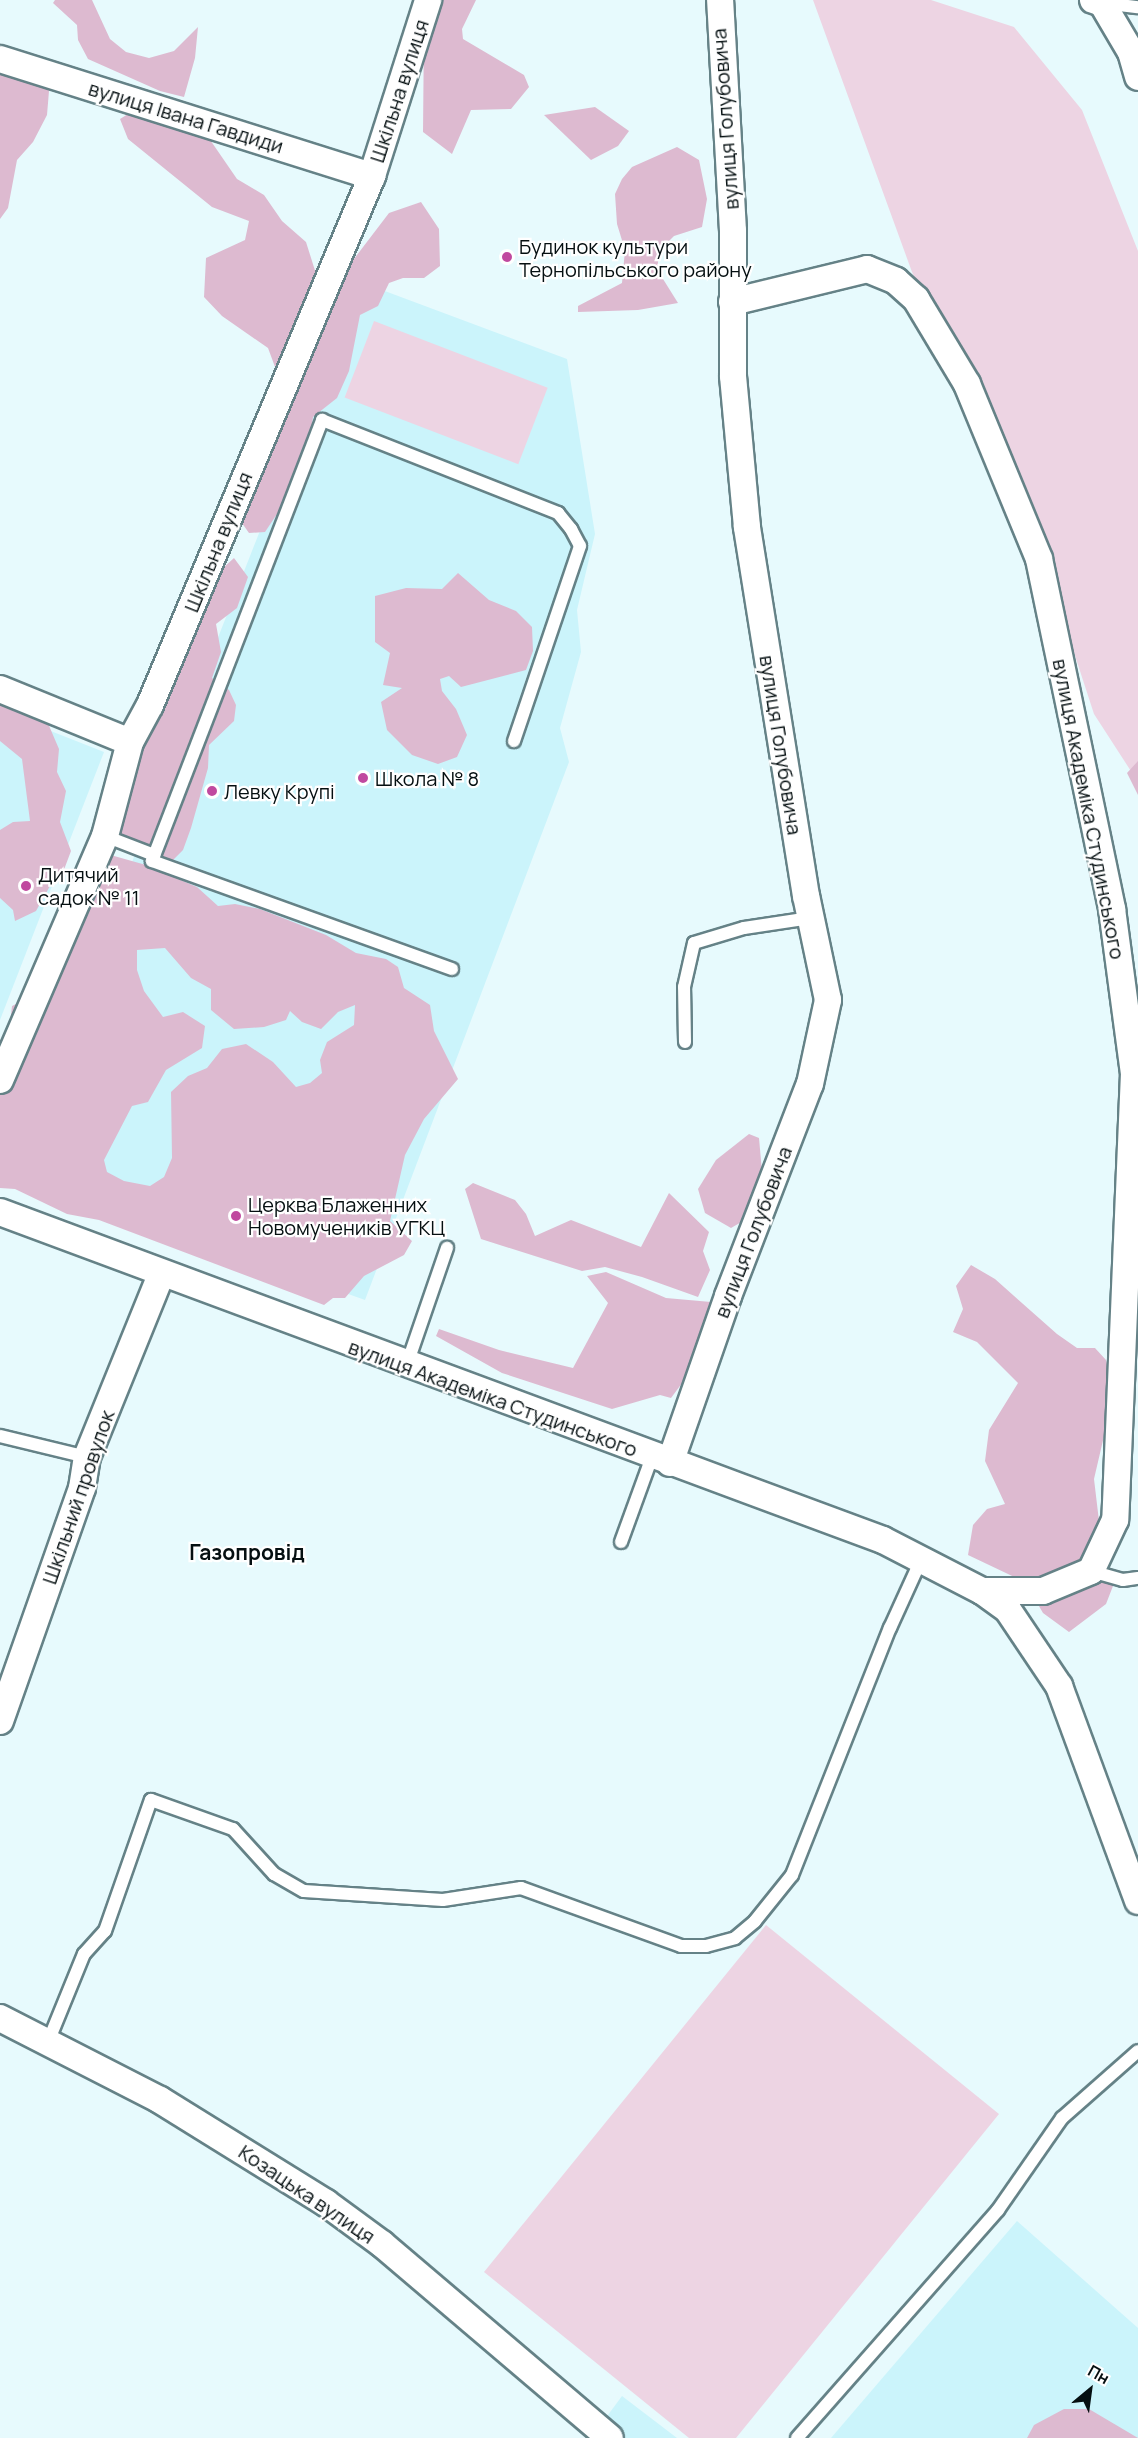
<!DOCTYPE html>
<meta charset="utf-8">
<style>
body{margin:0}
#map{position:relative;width:1138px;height:2438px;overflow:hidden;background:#e7fafd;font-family:Manrope,sans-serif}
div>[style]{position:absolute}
.built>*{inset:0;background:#cbf4fb}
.green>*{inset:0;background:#edd4e3;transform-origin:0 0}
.forest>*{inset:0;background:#ddbad0}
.roads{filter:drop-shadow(2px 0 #658287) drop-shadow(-2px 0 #658287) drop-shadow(0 2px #658287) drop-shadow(0 -2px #658287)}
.lane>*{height:12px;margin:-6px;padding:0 6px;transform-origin:6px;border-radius:6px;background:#fff}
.street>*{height:26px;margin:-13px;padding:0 13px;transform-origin:13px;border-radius:13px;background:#fff}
.dots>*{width:16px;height:16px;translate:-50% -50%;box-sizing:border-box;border:3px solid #fff;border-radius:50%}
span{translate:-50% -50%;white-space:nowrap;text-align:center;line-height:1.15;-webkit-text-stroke:4.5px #fff;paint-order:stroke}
.street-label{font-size:20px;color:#050f11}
.poi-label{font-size:20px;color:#050f11}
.left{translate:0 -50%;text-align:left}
.neighbourhood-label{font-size:21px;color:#050f11;font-weight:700}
.north{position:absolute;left:1060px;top:2360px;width:60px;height:60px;-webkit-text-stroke:4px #fff;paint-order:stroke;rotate:29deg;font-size:16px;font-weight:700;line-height:24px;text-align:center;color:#050f11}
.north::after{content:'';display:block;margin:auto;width:21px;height:27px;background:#050f11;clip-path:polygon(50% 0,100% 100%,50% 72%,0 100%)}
</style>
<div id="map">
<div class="built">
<i style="clip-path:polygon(358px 281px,567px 359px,595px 534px,577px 610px,581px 652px,560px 728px,569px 762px,365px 1300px,19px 1176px,157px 793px)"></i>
<i style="clip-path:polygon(0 711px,104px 752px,0 1020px)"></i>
<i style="clip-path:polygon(1017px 2221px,1138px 2328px,1138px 2438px,831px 2438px)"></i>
<i style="clip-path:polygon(622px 2396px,677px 2438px,591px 2438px)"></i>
</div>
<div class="green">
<i style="clip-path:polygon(813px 0,931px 0,1014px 27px,1082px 110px,1138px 251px,1138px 782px,1094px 714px,1025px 502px,912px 272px)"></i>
<i style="left:374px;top:321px;width:186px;height:82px;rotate:21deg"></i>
<i style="clip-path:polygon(766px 1925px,999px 2114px,736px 2438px,689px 2438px,484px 2272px)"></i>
</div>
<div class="forest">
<i style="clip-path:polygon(55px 0,92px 0,110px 39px,126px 52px,149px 58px,174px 51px,198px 27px,195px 58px,184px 97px,160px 91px,88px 59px,78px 40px,77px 25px,53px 3px)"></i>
<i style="clip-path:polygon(434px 0,476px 0,462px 29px,463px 39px,524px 75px,529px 87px,511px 109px,471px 110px,452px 154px,423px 132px,424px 26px)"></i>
<i style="clip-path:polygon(0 56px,41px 70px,49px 91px,47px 115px,33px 142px,17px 160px,8px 208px,0 219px)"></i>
<i style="clip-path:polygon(595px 107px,629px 131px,618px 146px,591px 160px,544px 115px)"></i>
<i style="clip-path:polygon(136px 109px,204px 131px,237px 179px,264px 195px,282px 221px,306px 242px,318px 280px,344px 272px,389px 213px,421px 202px,439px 229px,440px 266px,424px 278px,403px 278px,389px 283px,378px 306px,360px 315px,349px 371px,337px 398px,313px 417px,306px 469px,289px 486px,285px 502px,265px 532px,249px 533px,237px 516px,278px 375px,268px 348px,222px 316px,204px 297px,206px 258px,245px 240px,249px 221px,212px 207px,128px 139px,120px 119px)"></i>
<i style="clip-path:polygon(677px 147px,699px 160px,707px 199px,702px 227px,674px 236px,658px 252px,658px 271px,678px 303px,638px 310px,578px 312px,578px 306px,622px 283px,625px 250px,617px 224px,615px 194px,622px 179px,632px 167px)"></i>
<i style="clip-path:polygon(234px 558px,248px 577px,237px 608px,216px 624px,221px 652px,212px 678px,229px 690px,236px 705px,234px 721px,209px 745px,208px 768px,191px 828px,183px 850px,170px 863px,119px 838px,107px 788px,210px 599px,212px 578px)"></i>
<i style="clip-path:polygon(458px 573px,489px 600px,516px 611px,532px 627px,533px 651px,526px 670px,461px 687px,449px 676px,440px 679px,442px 691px,456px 709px,467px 735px,457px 757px,438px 764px,412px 755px,387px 730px,381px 702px,402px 688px,383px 685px,390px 653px,375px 642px,375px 596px,406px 588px,442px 589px)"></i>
<i style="clip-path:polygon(0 697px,47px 721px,59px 749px,57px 772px,66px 791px,60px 822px,71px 851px,62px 875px,50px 886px,36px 911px,15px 921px,13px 910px,0 898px,0 830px,13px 822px,30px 821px,22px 759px,0 741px)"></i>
<i style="clip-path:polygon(1138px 761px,1138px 795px,1127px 773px)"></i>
<i style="clip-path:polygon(evenodd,107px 854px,146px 865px,197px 887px,218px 906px,235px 904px,260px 909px,326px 935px,356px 953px,386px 959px,398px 967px,404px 988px,430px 1005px,434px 1031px,458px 1079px,424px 1119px,405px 1155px,390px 1221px,412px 1241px,404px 1255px,364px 1276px,345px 1298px,333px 1298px,324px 1305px,99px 1220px,67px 1214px,15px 1189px,0 1188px,0 1064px,7px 1050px,12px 1006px,26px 999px,65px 900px,69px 874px,80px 864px,107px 854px,165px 948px,191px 978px,211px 989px,211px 1010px,234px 1029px,264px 1027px,286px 1020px,290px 1011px,302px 1022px,321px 1029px,338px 1012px,355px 1005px,354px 1025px,327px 1042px,320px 1060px,322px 1073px,310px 1083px,296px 1087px,273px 1062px,246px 1044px,222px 1049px,207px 1068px,188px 1076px,171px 1092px,172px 1158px,164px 1177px,150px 1186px,124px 1181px,107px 1172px,104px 1160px,132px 1106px,148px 1102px,166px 1070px,202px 1048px,205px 1026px,183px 1012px,163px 1017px,144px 991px,137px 970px,137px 950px,165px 948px)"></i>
<i style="clip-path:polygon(749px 1134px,759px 1138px,764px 1194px,757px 1213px,731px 1228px,705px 1213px,698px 1189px,716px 1160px)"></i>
<i style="clip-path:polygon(473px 1183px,515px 1200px,526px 1214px,535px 1236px,571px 1220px,641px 1247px,669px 1193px,709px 1232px,703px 1251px,710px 1270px,698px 1297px,642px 1277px,605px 1267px,582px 1271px,481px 1239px,465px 1189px)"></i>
<i style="clip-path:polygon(971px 1265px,995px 1279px,1057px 1334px,1077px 1348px,1095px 1348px,1106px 1360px,1114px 1393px,1094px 1479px,1104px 1563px,1113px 1586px,1106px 1604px,1069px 1632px,1043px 1613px,1025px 1582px,968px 1555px,973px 1525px,987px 1509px,1005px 1504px,985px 1461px,989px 1430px,1018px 1383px,977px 1342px,953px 1332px,963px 1309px,956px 1286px)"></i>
<i style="clip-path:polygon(606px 1272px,666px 1298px,711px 1302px,715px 1318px,691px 1371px,671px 1398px,660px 1395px,612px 1409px,502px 1373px,436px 1336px,439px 1329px,499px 1350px,573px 1368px,608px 1303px,587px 1276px)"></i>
<i style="clip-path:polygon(1064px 2409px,1089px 2409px,1138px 2438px,1027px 2438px,1034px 2425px)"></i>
</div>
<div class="roads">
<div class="lane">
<i style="left:1103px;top:3px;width:35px;rotate:7deg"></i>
<i style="left:105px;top:836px;width:53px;rotate:21.2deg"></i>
<i style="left:452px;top:969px;width:319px;rotate:-160.2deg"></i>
<i style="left:152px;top:861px;width:473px;rotate:-68.9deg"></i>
<i style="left:322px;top:420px;width:254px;rotate:21.5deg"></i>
<i style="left:558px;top:513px;width:21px;rotate:51deg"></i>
<i style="left:571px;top:529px;width:19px;rotate:62deg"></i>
<i style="left:580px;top:546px;width:206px;rotate:108.7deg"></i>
<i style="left:685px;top:1042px;width:55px;rotate:-91deg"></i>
<i style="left:684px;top:987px;width:45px;rotate:-77.2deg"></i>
<i style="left:694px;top:943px;width:52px;rotate:-16.7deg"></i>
<i style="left:744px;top:928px;width:67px;rotate:-8.6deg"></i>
<i style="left:407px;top:1364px;width:123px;rotate:-71deg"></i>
<i style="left:0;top:1436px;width:89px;rotate:13.6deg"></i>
<i style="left:621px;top:1542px;width:90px;rotate:-70deg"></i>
<i style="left:1091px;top:1571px;width:33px;rotate:16deg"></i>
<i style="left:1123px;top:1580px;width:15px;rotate:-8deg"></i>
<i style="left:48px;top:2042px;width:95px;rotate:-67.8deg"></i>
<i style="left:84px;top:1954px;width:31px;rotate:-48deg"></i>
<i style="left:105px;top:1931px;width:139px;rotate:-70.7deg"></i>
<i style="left:151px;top:1800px;width:87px;rotate:19.5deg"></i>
<i style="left:233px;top:1829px;width:61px;rotate:47.7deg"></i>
<i style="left:274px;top:1874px;width:34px;rotate:30deg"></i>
<i style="left:304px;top:1891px;width:139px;rotate:3.7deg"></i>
<i style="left:443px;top:1900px;width:79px;rotate:-8.7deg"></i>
<i style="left:521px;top:1888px;width:170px;rotate:19.9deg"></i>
<i style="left:681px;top:1946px;width:25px"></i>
<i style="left:706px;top:1946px;width:30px;rotate:-15deg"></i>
<i style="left:735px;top:1938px;width:26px;rotate:-40deg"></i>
<i style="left:755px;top:1921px;width:59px;rotate:-51.2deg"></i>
<i style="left:792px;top:1875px;width:266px;rotate:-68.4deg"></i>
<i style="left:890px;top:1628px;width:75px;rotate:-65.5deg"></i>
<i style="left:797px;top:2438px;width:304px;rotate:-48.6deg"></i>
<i style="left:998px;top:2210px;width:112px;rotate:-55.2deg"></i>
<i style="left:1062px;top:2118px;width:101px;rotate:-41.4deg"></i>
</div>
<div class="street">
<i style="left:1093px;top:0;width:9px;rotate:18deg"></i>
<i style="left:1102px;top:3px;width:57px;rotate:59.4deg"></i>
<i style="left:1131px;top:52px;width:26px;rotate:74deg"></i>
<i style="left:0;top:59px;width:390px;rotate:17.5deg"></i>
<i style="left:732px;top:302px;width:139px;rotate:-13.7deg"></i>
<i style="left:867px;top:269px;width:31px;rotate:22deg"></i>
<i style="left:896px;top:281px;width:27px;rotate:42deg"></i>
<i style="left:916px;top:299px;width:99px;rotate:59deg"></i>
<i style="left:967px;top:384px;width:189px;rotate:67.6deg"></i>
<i style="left:1039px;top:559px;width:358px;rotate:78.2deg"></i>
<i style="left:1112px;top:909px;width:165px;rotate:82.4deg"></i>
<i style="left:1134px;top:1073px;width:447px;rotate:92.4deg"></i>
<i style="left:1115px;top:1520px;width:56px;rotate:115.2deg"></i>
<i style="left:1091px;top:1571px;width:52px;rotate:157.4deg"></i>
<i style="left:1043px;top:1591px;width:61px;rotate:180deg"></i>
<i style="left:0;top:689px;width:140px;rotate:22.2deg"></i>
<i style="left:0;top:1080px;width:266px;rotate:-66.7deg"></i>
<i style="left:105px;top:836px;width:97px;rotate:-75.1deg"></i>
<i style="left:130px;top:742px;width:42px;rotate:-61.6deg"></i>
<i style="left:150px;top:705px;width:574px;rotate:-67.23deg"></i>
<i style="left:372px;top:176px;width:185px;rotate:-72.3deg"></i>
<i style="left:0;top:1212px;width:942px;rotate:20.38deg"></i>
<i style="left:883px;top:1540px;width:111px;rotate:27.3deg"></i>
<i style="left:982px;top:1591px;width:32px;rotate:36deg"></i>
<i style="left:1008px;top:1610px;width:92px;rotate:56.1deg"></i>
<i style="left:1059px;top:1686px;width:229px;rotate:69.8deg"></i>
<i style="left:670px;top:1463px;width:177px;rotate:-70.8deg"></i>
<i style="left:728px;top:1296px;width:227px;rotate:-68.9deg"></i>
<i style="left:810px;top:1084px;width:86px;rotate:-77.9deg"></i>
<i style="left:828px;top:1000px;width:106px;rotate:-101.9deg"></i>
<i style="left:806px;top:896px;width:374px;rotate:-99.1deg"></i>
<i style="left:747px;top:527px;width:152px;rotate:-95.3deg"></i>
<i style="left:733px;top:376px;width:145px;rotate:-90deg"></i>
<i style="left:733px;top:231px;width:231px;rotate:-93.2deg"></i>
<i style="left:0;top:1721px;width:247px;rotate:-70.6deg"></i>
<i style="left:82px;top:1488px;width:31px;rotate:-81deg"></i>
<i style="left:87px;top:1457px;width:196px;rotate:-67.9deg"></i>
<i style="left:0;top:2018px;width:180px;rotate:27.1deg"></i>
<i style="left:160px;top:2100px;width:195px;rotate:31.8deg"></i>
<i style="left:326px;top:2203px;width:69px;rotate:36.2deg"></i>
<i style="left:382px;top:2244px;width:299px;rotate:40.4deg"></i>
</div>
</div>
<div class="dots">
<i style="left:507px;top:257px;background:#c0499f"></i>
<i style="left:363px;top:778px;background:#c0499f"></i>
<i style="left:212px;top:791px;background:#c0499f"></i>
<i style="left:26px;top:886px;background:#c0499f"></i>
<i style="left:236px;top:1216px;background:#c0499f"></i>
</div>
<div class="street-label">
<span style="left:399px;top:91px;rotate:-72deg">Шкільна вулиця</span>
<span style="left:186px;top:117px;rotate:17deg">вулиця Івана Гавдиди</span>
<span style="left:725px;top:119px;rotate:-94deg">вулиця Голубовича</span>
<span style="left:218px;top:542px;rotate:-68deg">Шкільна вулиця</span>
<span style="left:781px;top:745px;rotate:81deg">вулиця Голубовича</span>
<span style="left:1089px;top:809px;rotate:79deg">вулиця Академіка Студинського</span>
<span style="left:753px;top:1232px;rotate:-69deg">вулиця Голубовича</span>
<span style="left:493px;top:1398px;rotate:20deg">вулиця Академіка Студинського</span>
<span style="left:78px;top:1497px;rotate:-71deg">Шкільний провулок</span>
<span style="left:307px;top:2194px;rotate:34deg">Козацька вулиця</span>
</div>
<div class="poi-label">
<span class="left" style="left:519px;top:258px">Будинок культури<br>Тернопільського району</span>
<span class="left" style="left:375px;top:778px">Школа № 8</span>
<span class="left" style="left:224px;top:791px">Левку Крупі</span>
<span class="left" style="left:38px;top:886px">Дитячий<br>садок № 11</span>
<span class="left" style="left:248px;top:1216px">Церква Блаженних<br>Новомучеників УГКЦ</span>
</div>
<div class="neighbourhood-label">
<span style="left:247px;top:1552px">Газопровід</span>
</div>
<div class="north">Пн</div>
</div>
